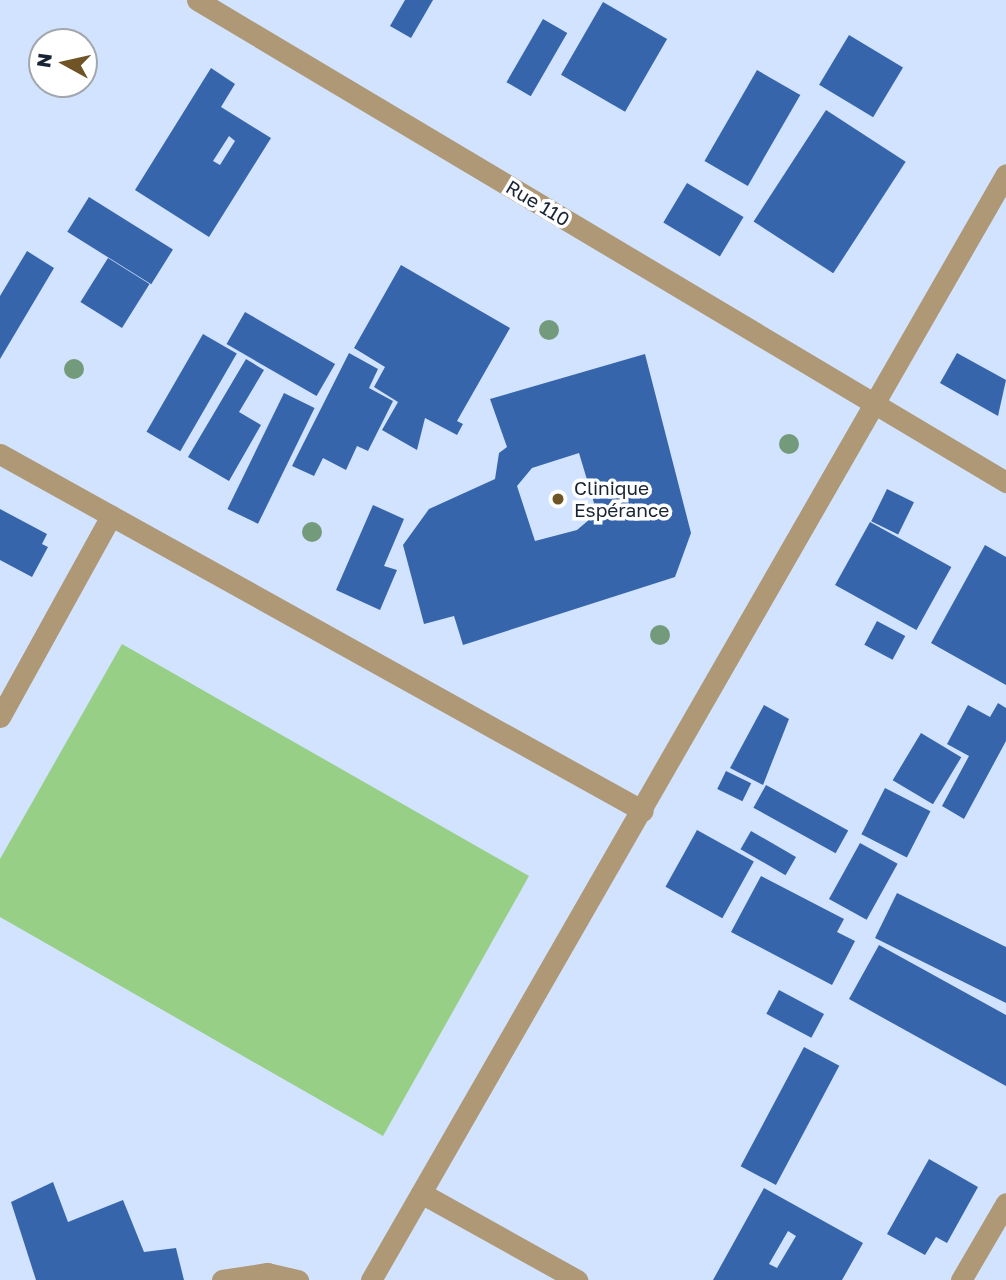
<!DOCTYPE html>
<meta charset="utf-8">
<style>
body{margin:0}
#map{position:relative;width:1006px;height:1280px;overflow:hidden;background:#d1e3fe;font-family:"Golos Text",sans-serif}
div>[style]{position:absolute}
.green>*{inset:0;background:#98cf87}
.building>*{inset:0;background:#3765ac;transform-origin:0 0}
.minor>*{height:21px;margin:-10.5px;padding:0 10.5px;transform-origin:10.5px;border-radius:10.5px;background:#af9875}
.trees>*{width:20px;height:20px;margin:-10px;border-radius:50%;background:#749a7c}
.dots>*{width:19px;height:19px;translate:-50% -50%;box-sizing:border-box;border:4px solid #fff;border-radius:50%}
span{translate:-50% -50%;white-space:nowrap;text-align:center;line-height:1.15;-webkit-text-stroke:7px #fff;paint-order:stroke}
.street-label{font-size:19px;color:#182333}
.poi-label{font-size:19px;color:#182333}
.left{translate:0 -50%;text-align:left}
.north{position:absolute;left:28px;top:28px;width:70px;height:70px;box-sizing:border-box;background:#fff;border:2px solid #a3a7ad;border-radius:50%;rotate:278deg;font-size:19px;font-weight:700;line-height:28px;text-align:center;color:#182333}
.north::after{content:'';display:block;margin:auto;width:24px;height:32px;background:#6f5426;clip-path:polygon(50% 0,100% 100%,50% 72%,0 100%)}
</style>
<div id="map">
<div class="green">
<i style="clip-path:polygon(122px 644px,529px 876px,383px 1136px,0 917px,0 859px)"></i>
</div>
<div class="building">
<i style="clip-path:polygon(405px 0,433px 0,411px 38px,390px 26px)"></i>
<i style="left:603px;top:2px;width:74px;height:84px;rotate:30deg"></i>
<i style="left:543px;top:19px;width:28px;height:73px;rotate:30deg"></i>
<i style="left:849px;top:35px;width:63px;height:58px;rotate:31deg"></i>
<i style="clip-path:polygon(evenodd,211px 68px,235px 84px,221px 107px,271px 138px,209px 237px,135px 190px,211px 68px,229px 136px,235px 141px,220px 165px,213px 161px,229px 136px)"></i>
<i style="left:757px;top:70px;width:50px;height:105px;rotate:30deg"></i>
<i style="left:826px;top:110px;width:95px;height:133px;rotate:33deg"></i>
<i style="left:687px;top:183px;width:66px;height:46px;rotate:31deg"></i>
<i style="left:89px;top:197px;width:99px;height:41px;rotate:32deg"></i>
<i style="clip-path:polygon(27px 251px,54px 268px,0 359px,0 296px)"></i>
<i style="left:108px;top:258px;width:49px;height:52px;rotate:32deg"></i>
<i style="clip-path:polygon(401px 265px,510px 328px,457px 421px,463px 424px,457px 435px,425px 418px,417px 450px,382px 430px,398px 402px,374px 387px,385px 367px,354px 348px)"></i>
<i style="left:245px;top:312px;width:104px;height:37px;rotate:30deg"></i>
<i style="left:203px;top:334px;width:39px;height:113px;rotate:30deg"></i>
<i style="clip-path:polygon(349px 353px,378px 369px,369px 388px,393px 401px,368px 451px,357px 446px,346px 470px,323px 458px,314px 476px,292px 466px)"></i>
<i style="clip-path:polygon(957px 353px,1006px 380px,998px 416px,940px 383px)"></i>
<i style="clip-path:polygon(evenodd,645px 354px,691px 533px,675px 577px,463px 645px,454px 616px,424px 624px,403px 545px,429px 509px,495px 479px,499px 453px,507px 447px,490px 399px,645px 354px,579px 453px,597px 513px,577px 530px,535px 541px,517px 486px,532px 468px,579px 453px)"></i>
<i style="clip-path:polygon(246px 359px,264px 370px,239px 412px,261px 425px,229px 481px,188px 457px)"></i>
<i style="left:284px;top:393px;width:34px;height:129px;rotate:26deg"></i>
<i style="left:887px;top:489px;width:30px;height:36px;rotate:26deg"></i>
<i style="clip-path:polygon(373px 505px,404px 519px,384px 566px,397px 570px,380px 610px,336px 590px)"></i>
<i style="clip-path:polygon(0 509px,47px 534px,42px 544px,48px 547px,32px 577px,0 560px)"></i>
<i style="left:870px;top:522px;width:93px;height:72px;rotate:29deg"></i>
<i style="clip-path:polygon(985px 545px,1006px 557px,1006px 685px,931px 643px)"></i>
<i style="left:877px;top:621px;width:32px;height:27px;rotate:28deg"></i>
<i style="clip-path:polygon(998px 703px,1006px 708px,1006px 741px,964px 819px,942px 806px,969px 756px,947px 744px,968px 705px,990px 717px)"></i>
<i style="clip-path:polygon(764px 705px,789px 719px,763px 785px,730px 768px)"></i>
<i style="left:921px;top:733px;width:47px;height:55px;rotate:31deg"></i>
<i style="left:726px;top:771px;width:28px;height:20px;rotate:26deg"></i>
<i style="left:766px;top:785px;width:94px;height:26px;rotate:29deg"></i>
<i style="left:885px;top:788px;width:51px;height:52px;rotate:27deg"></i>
<i style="left:697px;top:830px;width:65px;height:65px;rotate:29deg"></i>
<i style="left:751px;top:831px;width:52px;height:21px;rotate:30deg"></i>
<i style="left:860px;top:843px;width:43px;height:64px;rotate:29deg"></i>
<i style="clip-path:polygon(761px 876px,844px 919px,837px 932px,855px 941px,832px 985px,731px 932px)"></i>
<i style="clip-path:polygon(897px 893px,1006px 947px,1006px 1003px,875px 938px)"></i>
<i style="clip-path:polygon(879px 945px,1006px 1015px,1006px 1086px,849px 999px)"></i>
<i style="left:779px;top:990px;width:51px;height:27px;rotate:28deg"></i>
<i style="left:804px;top:1047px;width:40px;height:135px;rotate:28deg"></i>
<i style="clip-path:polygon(929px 1159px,978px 1187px,947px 1243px,936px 1237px,925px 1255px,887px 1234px)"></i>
<i style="clip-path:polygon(53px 1182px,68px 1222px,123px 1200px,144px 1252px,176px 1248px,184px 1280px,36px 1280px,11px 1202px)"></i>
<i style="clip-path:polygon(evenodd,764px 1188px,863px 1243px,842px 1280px,713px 1280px,764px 1188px,788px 1231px,796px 1236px,777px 1268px,769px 1264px,788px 1231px)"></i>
</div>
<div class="minor">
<i style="left:197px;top:0;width:942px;rotate:30.79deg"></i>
<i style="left:0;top:454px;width:735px;rotate:29.04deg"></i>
<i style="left:0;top:717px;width:230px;rotate:-61.1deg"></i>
<i style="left:421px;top:1193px;width:179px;rotate:29.1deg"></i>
<i style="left:222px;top:1280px;width:46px;rotate:-8.8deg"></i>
<i style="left:267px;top:1273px;width:32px;rotate:13deg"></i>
<i style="left:371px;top:1280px;width:1275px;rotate:-60.14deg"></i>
<i style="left:961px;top:1280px;width:89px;rotate:-59.7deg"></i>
</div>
<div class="trees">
<i style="left:549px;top:330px"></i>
<i style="left:74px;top:369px"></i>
<i style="left:789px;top:444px"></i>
<i style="left:312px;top:532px"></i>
<i style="left:660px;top:635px"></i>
</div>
<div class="dots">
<i style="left:558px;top:499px;background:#6f5426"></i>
</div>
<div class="street-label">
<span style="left:538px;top:203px;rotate:31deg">Rue 110</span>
</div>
<div class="poi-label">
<span class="left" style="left:574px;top:499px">Clinique<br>Espérance</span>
</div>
<div class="north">N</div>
</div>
